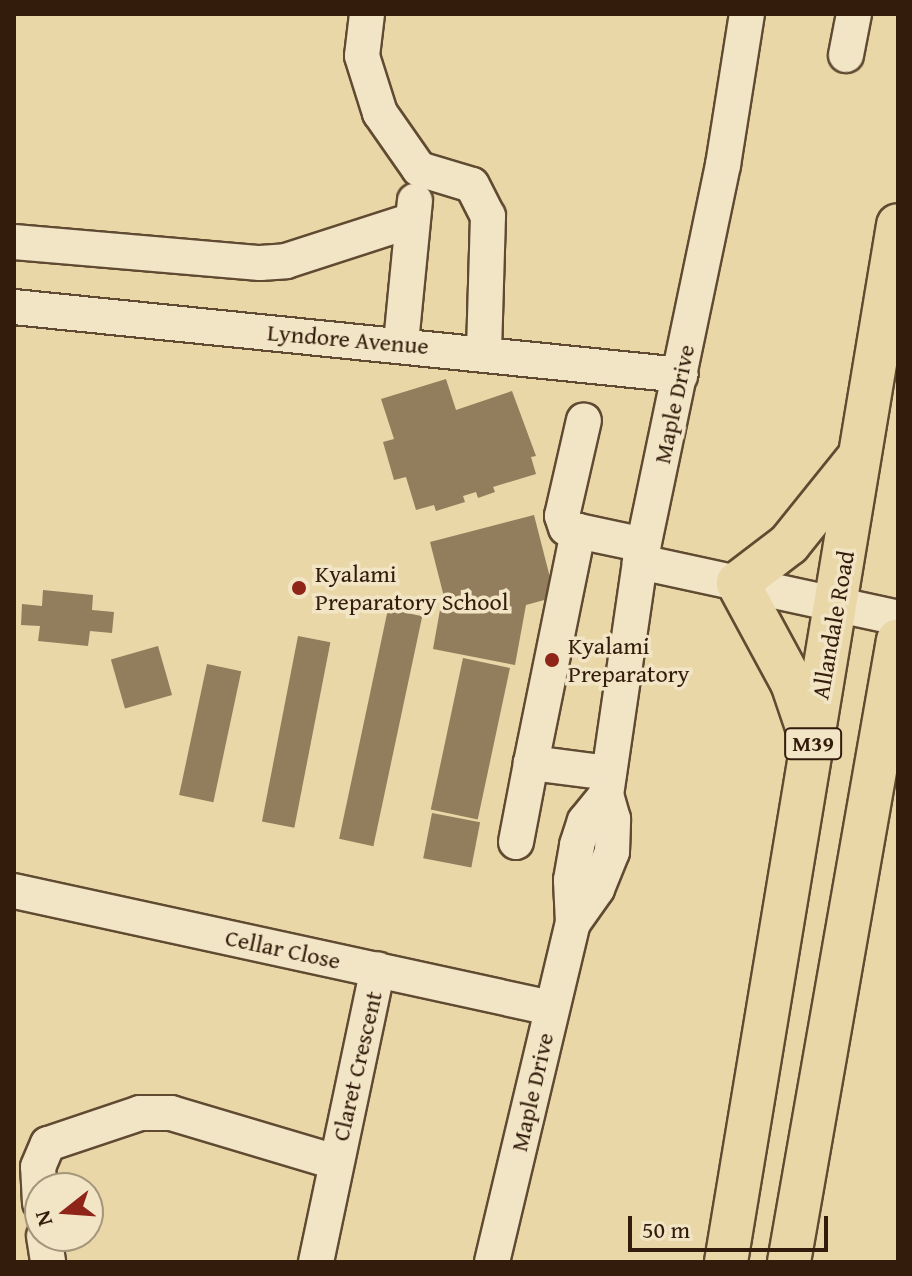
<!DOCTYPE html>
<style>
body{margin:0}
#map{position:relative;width:912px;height:1276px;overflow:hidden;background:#e9d7a7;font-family:"Gentium Book Plus",serif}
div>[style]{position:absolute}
.building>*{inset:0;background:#927d5c;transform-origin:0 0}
.roads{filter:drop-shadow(2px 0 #604b32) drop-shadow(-2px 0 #604b32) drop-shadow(0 2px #604b32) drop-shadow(0 -2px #604b32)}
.minor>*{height:34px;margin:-17px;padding:0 17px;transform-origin:17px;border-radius:17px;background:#f1e5c6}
.major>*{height:42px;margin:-21px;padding:0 21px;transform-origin:21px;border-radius:21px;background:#e9d7a7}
.dots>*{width:22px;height:22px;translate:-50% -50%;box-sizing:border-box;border:4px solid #f1e5c6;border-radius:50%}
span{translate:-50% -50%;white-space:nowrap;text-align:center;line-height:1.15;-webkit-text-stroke:7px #f1e5c6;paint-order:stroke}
.shield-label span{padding:2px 6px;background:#f1e5c6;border:2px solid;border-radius:6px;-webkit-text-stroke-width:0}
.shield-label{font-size:22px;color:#331c0b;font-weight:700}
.street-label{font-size:24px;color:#331c0b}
.poi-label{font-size:24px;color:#331c0b}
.left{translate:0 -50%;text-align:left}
.frame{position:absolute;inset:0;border:16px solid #331c0b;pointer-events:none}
.north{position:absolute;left:24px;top:1172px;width:80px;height:80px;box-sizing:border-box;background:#f1e5c6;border:2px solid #a5957b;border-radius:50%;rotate:253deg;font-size:22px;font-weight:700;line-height:32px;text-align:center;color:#331c0b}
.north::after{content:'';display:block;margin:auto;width:28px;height:36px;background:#8f2418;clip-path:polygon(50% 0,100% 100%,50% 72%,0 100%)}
.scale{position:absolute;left:628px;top:1216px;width:200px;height:36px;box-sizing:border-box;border:4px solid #331c0b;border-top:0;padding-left:10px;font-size:24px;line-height:28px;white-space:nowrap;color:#331c0b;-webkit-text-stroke:6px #f1e5c6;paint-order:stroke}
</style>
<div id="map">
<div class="building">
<i style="clip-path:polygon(446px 379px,456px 410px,512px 391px,536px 456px,531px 457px,536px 474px,493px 487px,495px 492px,478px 498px,476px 492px,463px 496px,465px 502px,436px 511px,434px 505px,416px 510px,406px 477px,394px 480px,383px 442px,394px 439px,381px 399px)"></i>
<i style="clip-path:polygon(534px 515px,555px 597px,526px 605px,515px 665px,433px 649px,443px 593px,430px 542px)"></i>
<i style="clip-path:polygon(43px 590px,93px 595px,92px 610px,114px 612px,112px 633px,90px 631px,88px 646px,38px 641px,40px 626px,21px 625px,22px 604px,42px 606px)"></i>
<i style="left:388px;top:609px;width:35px;height:235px;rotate:12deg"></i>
<i style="left:298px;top:636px;width:33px;height:189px;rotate:11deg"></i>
<i style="left:158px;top:646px;width:51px;height:49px;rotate:74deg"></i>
<i style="left:463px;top:658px;width:48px;height:155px;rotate:12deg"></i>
<i style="left:207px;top:664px;width:35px;height:134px;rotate:12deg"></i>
<i style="left:432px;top:813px;width:49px;height:46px;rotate:11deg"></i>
</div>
<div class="roads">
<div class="minor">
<i style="left:367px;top:14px;width:42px;rotate:96.8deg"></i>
<i style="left:362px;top:56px;width:60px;rotate:72.5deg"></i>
<i style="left:380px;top:113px;width:68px;rotate:55.1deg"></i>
<i style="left:419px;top:169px;width:55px;rotate:16.8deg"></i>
<i style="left:472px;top:185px;width:35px;rotate:63deg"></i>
<i style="left:488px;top:216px;width:136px;rotate:91.7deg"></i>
<i style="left:846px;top:55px;width:42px;rotate:-79deg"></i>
<i style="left:14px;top:242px;width:247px;rotate:4.9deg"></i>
<i style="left:260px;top:263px;width:26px;rotate:-4deg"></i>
<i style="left:286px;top:261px;width:133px;rotate:-17.9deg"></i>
<i style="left:14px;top:307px;width:670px;rotate:5.82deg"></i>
<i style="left:401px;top:343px;width:143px;rotate:-84.4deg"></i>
<i style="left:578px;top:531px;width:12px;rotate:-166deg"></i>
<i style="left:566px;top:528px;width:13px;rotate:-108deg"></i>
<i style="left:562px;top:516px;width:98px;rotate:-77.1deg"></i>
<i style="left:640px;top:562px;width:264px;rotate:12.2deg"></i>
<i style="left:609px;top:773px;width:79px;rotate:-172.7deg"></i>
<i style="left:531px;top:763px;width:237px;rotate:-78.5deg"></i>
<i style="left:578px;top:531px;width:67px;rotate:12deg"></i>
<i style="left:516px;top:842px;width:80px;rotate:-79.2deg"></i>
<i style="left:14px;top:891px;width:550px;rotate:12.29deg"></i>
<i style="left:573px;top:923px;width:42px;rotate:-54.8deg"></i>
<i style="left:597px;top:889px;width:40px;rotate:-68deg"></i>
<i style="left:612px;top:852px;width:33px;rotate:-88deg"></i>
<i style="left:613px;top:819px;width:25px;rotate:-106deg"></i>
<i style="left:606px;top:795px;width:235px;rotate:-81.7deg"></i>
<i style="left:640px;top:562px;width:406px;rotate:-78.2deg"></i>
<i style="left:723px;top:165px;width:153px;rotate:-81deg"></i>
<i style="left:40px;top:1203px;width:36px;rotate:-93deg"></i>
<i style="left:38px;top:1167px;width:25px;rotate:-67deg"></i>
<i style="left:48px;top:1144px;width:97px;rotate:-18.6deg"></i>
<i style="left:140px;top:1113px;width:31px"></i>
<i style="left:171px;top:1113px;width:171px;rotate:16.6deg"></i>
<i style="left:44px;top:1236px;width:26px;rotate:81deg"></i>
<i style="left:316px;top:1262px;width:299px;rotate:-78.1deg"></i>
<i style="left:492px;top:1262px;width:349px;rotate:-76.6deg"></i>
<i style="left:573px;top:923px;width:43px;rotate:-92.7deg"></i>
<i style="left:571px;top:880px;width:36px;rotate:-80deg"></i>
<i style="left:577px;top:845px;width:25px;rotate:-72deg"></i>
<i style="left:585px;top:821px;width:33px;rotate:-51deg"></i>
</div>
<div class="major">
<i style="left:811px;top:739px;width:59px;rotate:-108.7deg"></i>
<i style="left:792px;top:683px;width:114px;rotate:-118.4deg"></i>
<i style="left:738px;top:583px;width:64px;rotate:-37.4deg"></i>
<i style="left:789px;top:544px;width:112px;rotate:-51.2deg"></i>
<i style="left:726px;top:1262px;width:1051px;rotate:-80.58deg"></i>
<i style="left:789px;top:1262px;width:631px;rotate:-80.06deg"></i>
</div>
</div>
<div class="dots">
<i style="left:299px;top:588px;background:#8f2418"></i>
<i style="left:552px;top:660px;background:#8f2418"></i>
</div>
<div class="shield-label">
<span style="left:813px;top:744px">M39</span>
</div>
<div class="street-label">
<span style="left:348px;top:339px;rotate:5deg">Lyndore Avenue</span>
<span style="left:674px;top:404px;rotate:-78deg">Maple Drive</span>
<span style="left:833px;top:625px;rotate:-80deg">Allandale Road</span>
<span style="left:283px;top:949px;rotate:12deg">Cellar Close</span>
<span style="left:357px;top:1066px;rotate:-77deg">Claret Crescent</span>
<span style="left:532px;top:1092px;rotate:-77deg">Maple Drive</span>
</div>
<div class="poi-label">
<span class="left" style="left:315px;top:588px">Kyalami<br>Preparatory School</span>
<span class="left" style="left:568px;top:660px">Kyalami<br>Preparatory</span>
</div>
<div class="frame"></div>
<div class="north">N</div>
<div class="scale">50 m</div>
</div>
